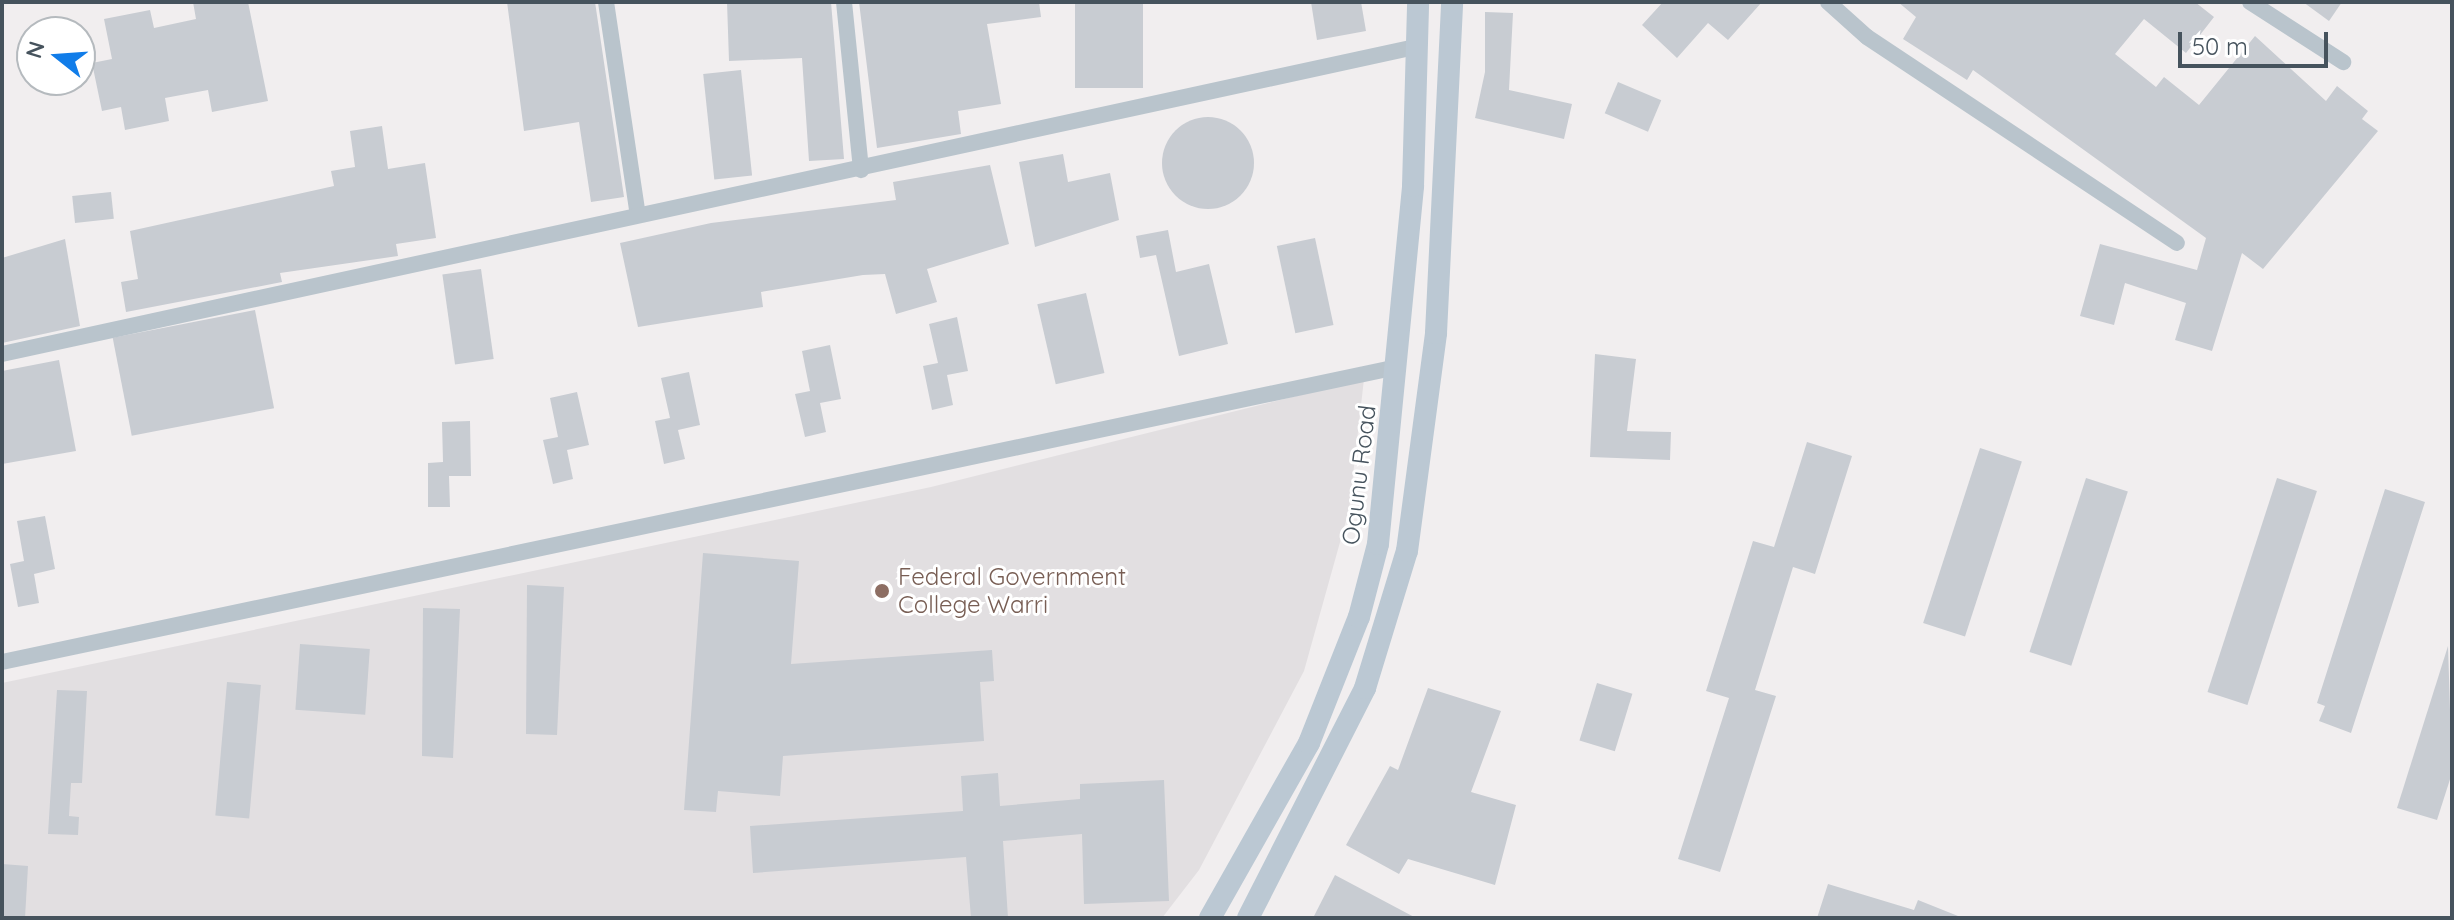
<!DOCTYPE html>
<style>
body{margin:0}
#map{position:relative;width:2454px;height:920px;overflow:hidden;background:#f1eeef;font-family:Quicksand,sans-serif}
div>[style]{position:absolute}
.education>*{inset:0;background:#e2dfe1}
.building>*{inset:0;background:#c8ccd2;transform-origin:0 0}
.round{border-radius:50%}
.street>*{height:16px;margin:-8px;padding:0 8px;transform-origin:8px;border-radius:8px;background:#b9c4cc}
.secondary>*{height:22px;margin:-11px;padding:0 11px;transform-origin:11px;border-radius:11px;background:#bbc8d3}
.dots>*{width:22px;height:22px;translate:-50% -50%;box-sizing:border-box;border:4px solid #fff;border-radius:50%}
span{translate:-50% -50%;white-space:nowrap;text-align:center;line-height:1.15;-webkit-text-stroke:6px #fff;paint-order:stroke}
.street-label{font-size:24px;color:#46535d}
.education-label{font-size:24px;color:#785e54}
.left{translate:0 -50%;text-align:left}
.frame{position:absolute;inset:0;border:4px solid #46535d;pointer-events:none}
.north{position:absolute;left:16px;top:16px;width:80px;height:80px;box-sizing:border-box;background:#fff;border:2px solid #b5babe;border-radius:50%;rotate:287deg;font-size:22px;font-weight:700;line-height:32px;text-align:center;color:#46535d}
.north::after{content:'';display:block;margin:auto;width:28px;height:36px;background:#117de9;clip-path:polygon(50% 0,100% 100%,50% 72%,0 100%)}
.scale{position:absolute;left:2178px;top:32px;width:150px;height:36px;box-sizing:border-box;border:4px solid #46535d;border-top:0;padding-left:10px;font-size:24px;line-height:28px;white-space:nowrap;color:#46535d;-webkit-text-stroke:6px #fff;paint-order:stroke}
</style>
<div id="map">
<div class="education">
<i style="clip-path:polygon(1364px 379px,1349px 510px,1304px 671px,1199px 870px,1162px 918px,2px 918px,2px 683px,931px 487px)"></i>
</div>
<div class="building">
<i style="clip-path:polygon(193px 2px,248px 2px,268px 101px,212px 112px,208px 90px,165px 98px,169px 121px,125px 130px,121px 107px,102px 111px,92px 63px,112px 59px,104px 19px,150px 10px,154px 28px,196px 19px)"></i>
<i style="clip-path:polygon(507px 2px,595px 2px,624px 197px,591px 202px,579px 122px,524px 131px)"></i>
<i style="clip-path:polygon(727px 2px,831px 2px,844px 159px,809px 161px,802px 58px,729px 61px)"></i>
<i style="clip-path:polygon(859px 2px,1039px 2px,1041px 17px,987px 24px,1001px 104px,958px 111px,961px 134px,877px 148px)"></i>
<i style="left:1075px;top:2px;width:68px;height:86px"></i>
<i style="clip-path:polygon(1311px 2px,1361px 2px,1366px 31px,1317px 40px)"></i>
<i style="clip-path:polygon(1663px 2px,1762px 2px,1728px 40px,1708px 23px,1677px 58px,1642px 25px)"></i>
<i style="clip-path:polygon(1898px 2px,2195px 2px,2214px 17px,2186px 53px,2144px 19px,2115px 54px,2156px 87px,2164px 77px,2199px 105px,2255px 36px,2326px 101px,2337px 86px,2368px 111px,2362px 119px,2378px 131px,2263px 269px,2242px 253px,2212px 351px,2175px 340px,2186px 303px,2125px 283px,2114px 325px,2080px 316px,2100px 244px,2197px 270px,2206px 238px,1973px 70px,1967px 80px,1903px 39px,1916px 17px)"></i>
<i style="clip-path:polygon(2303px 2px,2342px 2px,2329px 21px)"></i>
<i style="clip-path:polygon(1485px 12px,1513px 13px,1509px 90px,1572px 104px,1564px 139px,1475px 118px,1485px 72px)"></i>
<i style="left:741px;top:70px;width:106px;height:38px;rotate:84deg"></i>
<i style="left:1618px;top:82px;width:47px;height:34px;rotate:23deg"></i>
<i class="round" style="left:1162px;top:117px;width:92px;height:92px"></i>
<i style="clip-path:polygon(382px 126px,388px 169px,425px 163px,436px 238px,396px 244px,398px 256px,280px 273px,282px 282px,126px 312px,121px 282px,138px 279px,130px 231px,334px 186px,331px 171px,355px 167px,350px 131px)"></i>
<i style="clip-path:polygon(1063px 154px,1068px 182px,1110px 173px,1119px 220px,1035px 247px,1019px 162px)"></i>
<i style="clip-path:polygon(990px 165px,1009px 244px,927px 269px,937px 302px,896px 314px,885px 274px,863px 275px,761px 292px,763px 307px,638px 327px,620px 243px,711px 223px,896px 200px,893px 182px)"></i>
<i style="left:111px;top:192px;width:27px;height:39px;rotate:84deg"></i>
<i style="clip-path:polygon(1168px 230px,1176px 272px,1209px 264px,1228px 344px,1179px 356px,1156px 255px,1140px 258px,1136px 236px)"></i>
<i style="left:1315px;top:238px;width:89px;height:39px;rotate:78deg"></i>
<i style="clip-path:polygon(65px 239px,80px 326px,2px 343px,2px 258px)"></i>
<i style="left:481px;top:269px;width:91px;height:39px;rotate:82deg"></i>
<i style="left:1086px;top:293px;width:82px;height:50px;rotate:77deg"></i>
<i style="left:255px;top:310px;width:100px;height:145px;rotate:79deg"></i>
<i style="clip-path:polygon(957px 317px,968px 371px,947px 375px,953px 405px,932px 410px,923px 366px,938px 363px,929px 324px)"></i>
<i style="clip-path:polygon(830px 345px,841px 399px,820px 403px,826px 432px,805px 437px,795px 394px,810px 391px,802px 351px)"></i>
<i style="clip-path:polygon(1595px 354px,1636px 359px,1627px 431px,1671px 432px,1670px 460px,1590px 457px)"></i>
<i style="clip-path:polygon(59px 360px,76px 451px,2px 464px,2px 371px)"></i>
<i style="clip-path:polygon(689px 372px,700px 425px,678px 430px,685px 459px,664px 464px,655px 421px,670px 418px,661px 378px)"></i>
<i style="clip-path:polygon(577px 392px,589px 445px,567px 450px,573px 479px,553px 484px,543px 440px,558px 437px,550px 398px)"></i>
<i style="clip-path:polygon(470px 421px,471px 476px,449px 476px,450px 507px,428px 507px,428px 463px,443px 462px,442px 422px)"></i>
<i style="clip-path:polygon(1807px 442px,1852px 456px,1815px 574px,1793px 567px,1755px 690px,1776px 696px,1720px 872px,1678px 859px,1729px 698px,1706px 691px,1753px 541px,1774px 547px)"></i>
<i style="left:1980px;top:448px;width:44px;height:184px;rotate:18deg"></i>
<i style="left:2086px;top:478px;width:44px;height:183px;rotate:18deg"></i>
<i style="left:2277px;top:478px;width:42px;height:225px;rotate:18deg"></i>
<i style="clip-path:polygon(2385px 489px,2425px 502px,2351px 733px,2319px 721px,2325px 706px,2317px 703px)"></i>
<i style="clip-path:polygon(45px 516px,55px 569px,34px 574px,39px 603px,18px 607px,10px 564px,24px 561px,17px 521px)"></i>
<i style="clip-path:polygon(703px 553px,799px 561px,791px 664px,992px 650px,994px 681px,980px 682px,984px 741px,783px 756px,780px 796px,718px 791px,716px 812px,684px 810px)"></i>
<i style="clip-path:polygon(527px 585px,564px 587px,557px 735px,526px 734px)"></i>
<i style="clip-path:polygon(423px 608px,460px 609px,453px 758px,422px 756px)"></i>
<i style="left:300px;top:644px;width:70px;height:66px;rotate:4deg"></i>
<i style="clip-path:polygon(2448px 646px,2452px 773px,2437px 820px,2397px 808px)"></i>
<i style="left:227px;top:682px;width:34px;height:134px;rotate:5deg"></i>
<i style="left:1597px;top:683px;width:37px;height:60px;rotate:17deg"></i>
<i style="clip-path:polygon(1428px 688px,1501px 711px,1471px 792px,1516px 805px,1495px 885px,1408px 859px,1399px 874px,1346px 845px,1390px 766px,1398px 770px)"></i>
<i style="clip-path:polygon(57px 690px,87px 691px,82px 783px,71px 783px,69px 816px,79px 817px,78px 835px,48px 834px)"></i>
<i style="clip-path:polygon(998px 773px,1000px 806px,1080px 799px,1080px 784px,1164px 780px,1169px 901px,1084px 904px,1082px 834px,1003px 841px,1008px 918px,971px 918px,966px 857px,753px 873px,750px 826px,963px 811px,961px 776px)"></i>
<i style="clip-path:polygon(2px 864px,28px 866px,25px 918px,2px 918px)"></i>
<i style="clip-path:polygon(1335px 875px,1416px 918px,1313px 918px)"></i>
<i style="clip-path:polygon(1828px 884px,1914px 910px,1918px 900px,1963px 918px,1817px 918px)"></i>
</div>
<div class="street">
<i style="left:606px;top:2px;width:215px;rotate:81.5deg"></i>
<i style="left:844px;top:2px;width:169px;rotate:84.2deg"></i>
<i style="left:1828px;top:2px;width:52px;rotate:41.9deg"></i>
<i style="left:1867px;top:37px;width:372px;rotate:33.6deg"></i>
<i style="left:2250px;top:2px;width:111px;rotate:32.8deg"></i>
<i style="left:2px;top:354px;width:1446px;rotate:-12.26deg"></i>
<i style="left:2px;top:662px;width:1426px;rotate:-11.94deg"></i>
</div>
<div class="secondary">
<i style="left:1210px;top:918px;width:201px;rotate:-60.5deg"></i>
<i style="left:1309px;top:743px;width:136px;rotate:-68.4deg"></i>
<i style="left:1359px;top:617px;width:75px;rotate:-75.4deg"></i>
<i style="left:1378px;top:544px;width:360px;rotate:-84.4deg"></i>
<i style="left:1413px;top:186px;width:184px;rotate:-88.4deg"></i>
<i style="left:1248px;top:918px;width:258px;rotate:-63deg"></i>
<i style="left:1365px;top:688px;width:143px;rotate:-73deg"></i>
<i style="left:1407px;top:551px;width:220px;rotate:-82.4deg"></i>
<i style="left:1436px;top:333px;width:331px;rotate:-87.2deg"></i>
</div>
<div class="dots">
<i style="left:882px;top:591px;background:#8d6e63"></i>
</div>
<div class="street-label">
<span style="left:1359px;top:475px;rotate:-83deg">Ogunu Road</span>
</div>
<div class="education-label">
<span class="left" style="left:898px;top:591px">Federal Government<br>College Warri</span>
</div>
<div class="frame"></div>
<div class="north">N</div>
<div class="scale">50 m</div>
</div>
